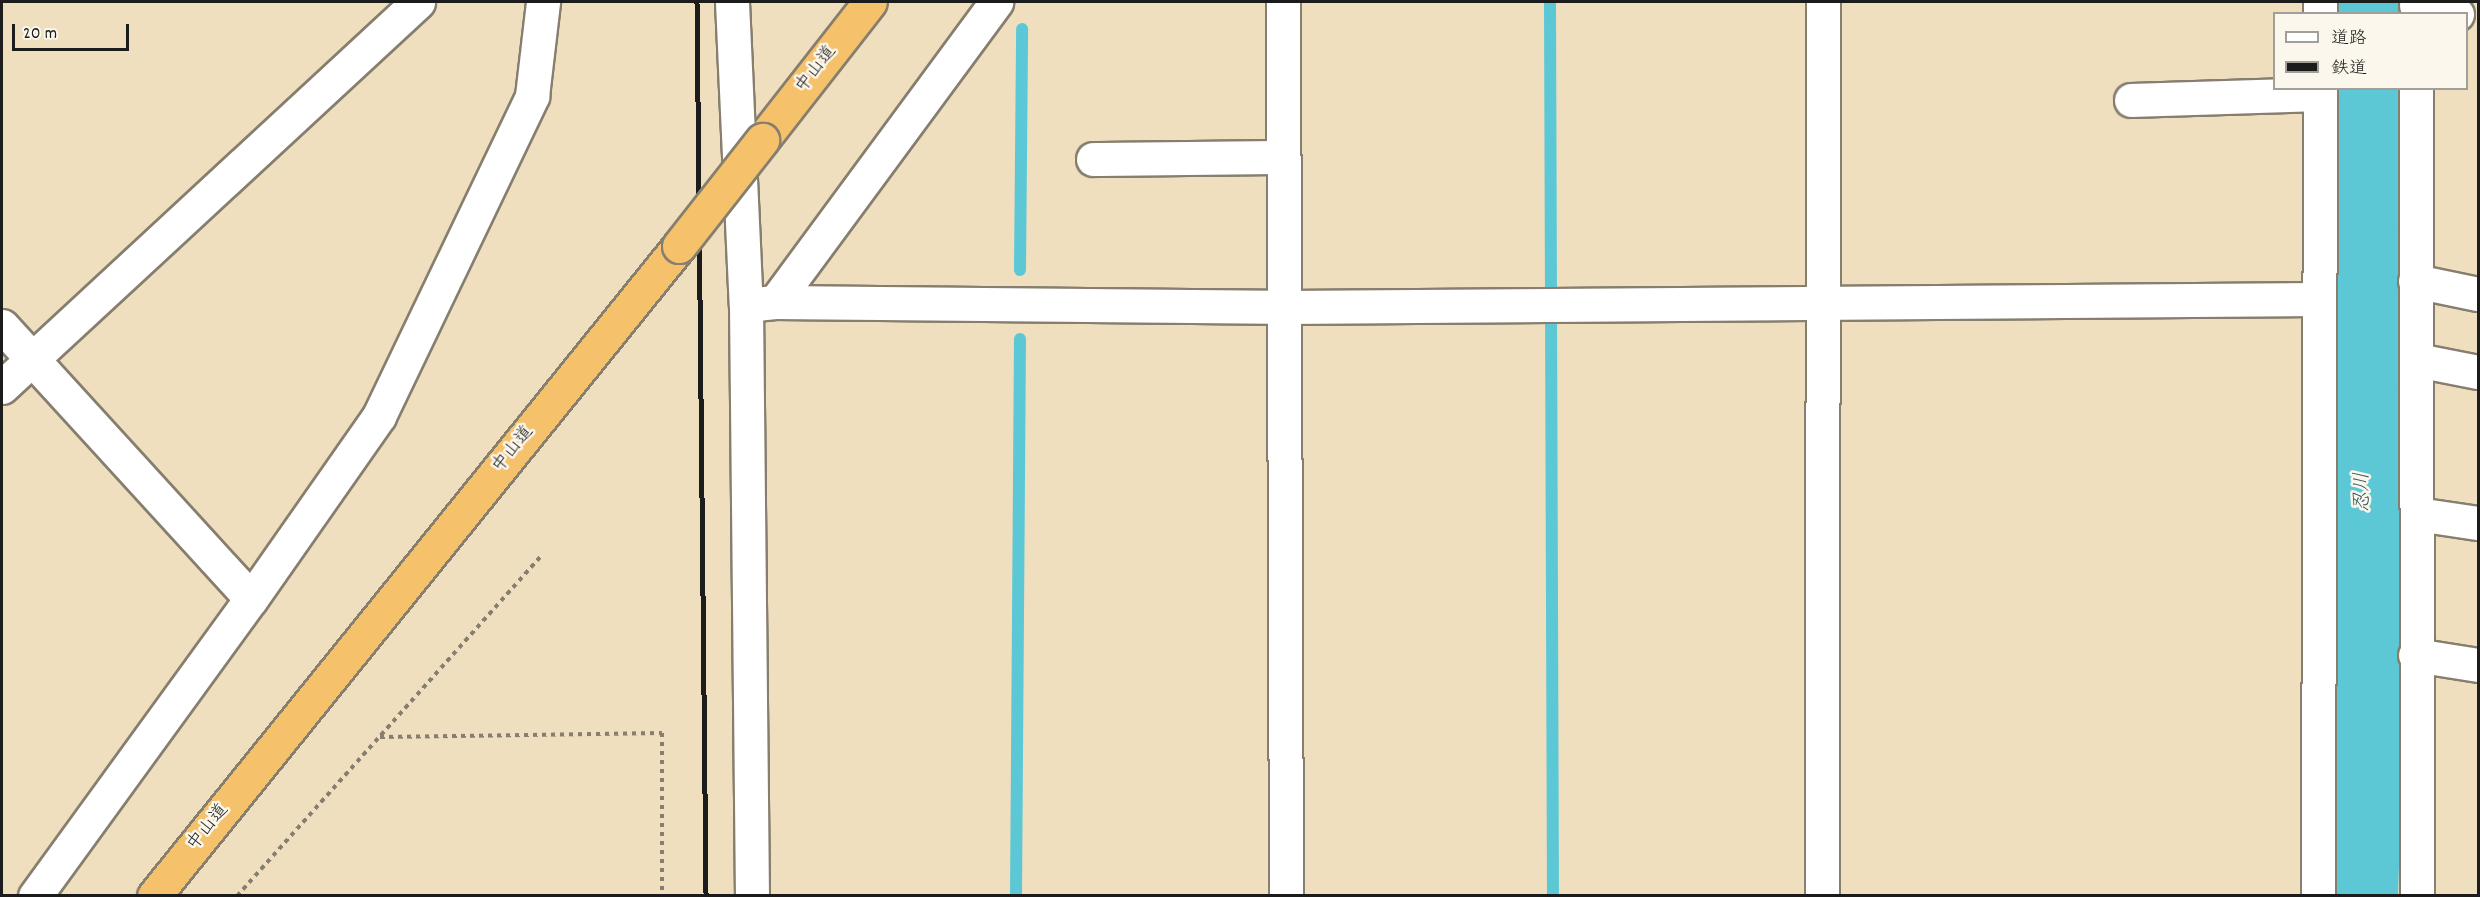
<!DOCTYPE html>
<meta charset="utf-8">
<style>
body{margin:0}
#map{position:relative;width:2480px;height:897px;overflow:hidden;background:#efdfbf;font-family:Dekko,"Klee One",sans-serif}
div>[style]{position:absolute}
.stream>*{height:12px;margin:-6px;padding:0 6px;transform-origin:6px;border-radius:6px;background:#5cc8d6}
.river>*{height:70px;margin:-35px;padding:0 35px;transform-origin:35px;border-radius:35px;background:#5cc8d6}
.path>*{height:4px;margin-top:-2px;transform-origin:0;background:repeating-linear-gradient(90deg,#867e6e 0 4.5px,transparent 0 9px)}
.roads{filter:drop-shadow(2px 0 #867e6e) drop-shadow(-2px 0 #867e6e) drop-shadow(0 2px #867e6e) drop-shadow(0 -2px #867e6e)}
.minor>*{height:33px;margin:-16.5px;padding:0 16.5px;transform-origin:16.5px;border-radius:16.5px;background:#fff}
.highway>*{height:33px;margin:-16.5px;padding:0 16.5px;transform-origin:16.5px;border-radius:16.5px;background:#f5c16b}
.rail>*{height:4.5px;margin:-2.25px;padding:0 2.25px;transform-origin:2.25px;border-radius:2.25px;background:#1c1c1c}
.bridges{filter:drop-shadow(2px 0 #867e6e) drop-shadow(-2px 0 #867e6e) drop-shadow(0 2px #867e6e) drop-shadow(0 -2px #867e6e)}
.highway-bridge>*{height:33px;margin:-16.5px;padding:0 16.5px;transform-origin:16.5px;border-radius:16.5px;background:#f5c16b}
span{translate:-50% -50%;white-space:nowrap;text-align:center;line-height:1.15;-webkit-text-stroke:5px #fbf7ec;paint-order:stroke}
.street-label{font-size:18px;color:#1c1c1c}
.water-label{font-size:20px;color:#32585d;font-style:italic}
.frame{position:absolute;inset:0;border:3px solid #1c1c1c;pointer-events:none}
.legend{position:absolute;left:2273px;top:12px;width:195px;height:78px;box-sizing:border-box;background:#fbf7ec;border:2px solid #a29f99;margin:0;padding:8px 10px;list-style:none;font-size:18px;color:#1c1c1c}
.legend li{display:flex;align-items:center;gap:12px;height:30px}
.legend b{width:30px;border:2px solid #a29f99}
.scale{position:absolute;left:12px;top:24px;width:117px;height:27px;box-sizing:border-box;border:3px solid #1c1c1c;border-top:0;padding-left:8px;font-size:18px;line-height:21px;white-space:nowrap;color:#1c1c1c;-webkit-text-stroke:4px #fbf7ec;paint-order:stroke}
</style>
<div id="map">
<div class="stream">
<i style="left:1550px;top:2px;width:894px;rotate:89.81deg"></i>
<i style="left:1020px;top:270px;width:241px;rotate:-89.5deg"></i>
<i style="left:1016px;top:896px;width:557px;rotate:-89.59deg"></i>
</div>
<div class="river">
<i style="left:2365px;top:2px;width:12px;rotate:90deg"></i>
<i style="left:2363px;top:896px;width:129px;rotate:-88.2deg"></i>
<i style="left:2367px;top:767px;width:392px;rotate:-90.6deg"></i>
<i style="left:2363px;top:375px;width:173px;rotate:-88.3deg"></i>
<i style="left:2368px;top:202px;width:114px;rotate:-91deg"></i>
</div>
<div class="path">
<i style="left:380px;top:737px;width:282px;rotate:-0.8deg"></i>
<i style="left:662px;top:733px;width:163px;rotate:90deg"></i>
<i style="left:237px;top:896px;width:455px;rotate:-48.2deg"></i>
</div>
<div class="roads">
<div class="minor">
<i style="left:732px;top:2px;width:303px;rotate:87.4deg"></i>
<i style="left:746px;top:305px;width:591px;rotate:89.42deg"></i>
<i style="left:1283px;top:2px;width:894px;rotate:89.81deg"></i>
<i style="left:2416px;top:5px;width:42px;rotate:12.4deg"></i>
<i style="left:2320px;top:14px;width:12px;rotate:-90deg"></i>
<i style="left:2416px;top:88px;width:808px;rotate:89.93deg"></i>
<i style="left:2131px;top:100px;width:189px;rotate:-1.8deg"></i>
<i style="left:1093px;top:159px;width:190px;rotate:-0.6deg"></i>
<i style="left:2415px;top:281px;width:64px;rotate:11.7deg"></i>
<i style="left:775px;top:302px;width:373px;rotate:-53.6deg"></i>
<i style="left:746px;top:305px;width:29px;rotate:-6deg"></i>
<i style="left:775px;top:302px;width:510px;rotate:0.56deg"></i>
<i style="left:1285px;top:307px;width:1034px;rotate:-0.44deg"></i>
<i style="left:2px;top:326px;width:369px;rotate:47.6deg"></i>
<i style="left:2417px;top:360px;width:62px;rotate:11.1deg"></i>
<i style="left:2px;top:387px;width:567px;rotate:-42.78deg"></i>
<i style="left:2417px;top:514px;width:62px;rotate:8.4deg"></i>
<i style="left:2415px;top:655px;width:64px;rotate:9deg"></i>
<i style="left:35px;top:896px;width:367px;rotate:-54deg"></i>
<i style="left:251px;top:599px;width:223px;rotate:-55deg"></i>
<i style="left:379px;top:416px;width:355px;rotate:-64.4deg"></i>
<i style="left:532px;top:96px;width:95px;rotate:-83.3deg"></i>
<i style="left:1822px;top:896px;width:894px;rotate:-89.94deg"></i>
<i style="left:2318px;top:896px;width:808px;rotate:-89.86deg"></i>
</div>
<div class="highway">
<i style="left:762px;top:140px;width:175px;rotate:-52deg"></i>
<i style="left:154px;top:896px;width:836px;rotate:-51.07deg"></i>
</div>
</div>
<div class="rail">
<i style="left:697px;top:2px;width:894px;rotate:89.42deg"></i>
</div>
<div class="bridges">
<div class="highway-bridge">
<i style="left:679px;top:246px;width:135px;rotate:-51.9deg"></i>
</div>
</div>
<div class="street-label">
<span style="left:817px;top:70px;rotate:-52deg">中山道</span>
<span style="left:514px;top:450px;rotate:-51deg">中山道</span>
<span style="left:209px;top:828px;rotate:-51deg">中山道</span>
</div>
<div class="water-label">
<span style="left:2364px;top:492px;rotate:-91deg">忍川</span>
</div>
<div class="frame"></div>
<ul class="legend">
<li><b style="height:8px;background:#fff"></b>道路</li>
<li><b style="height:8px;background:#1c1c1c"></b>鉄道</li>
</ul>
<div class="scale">20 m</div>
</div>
